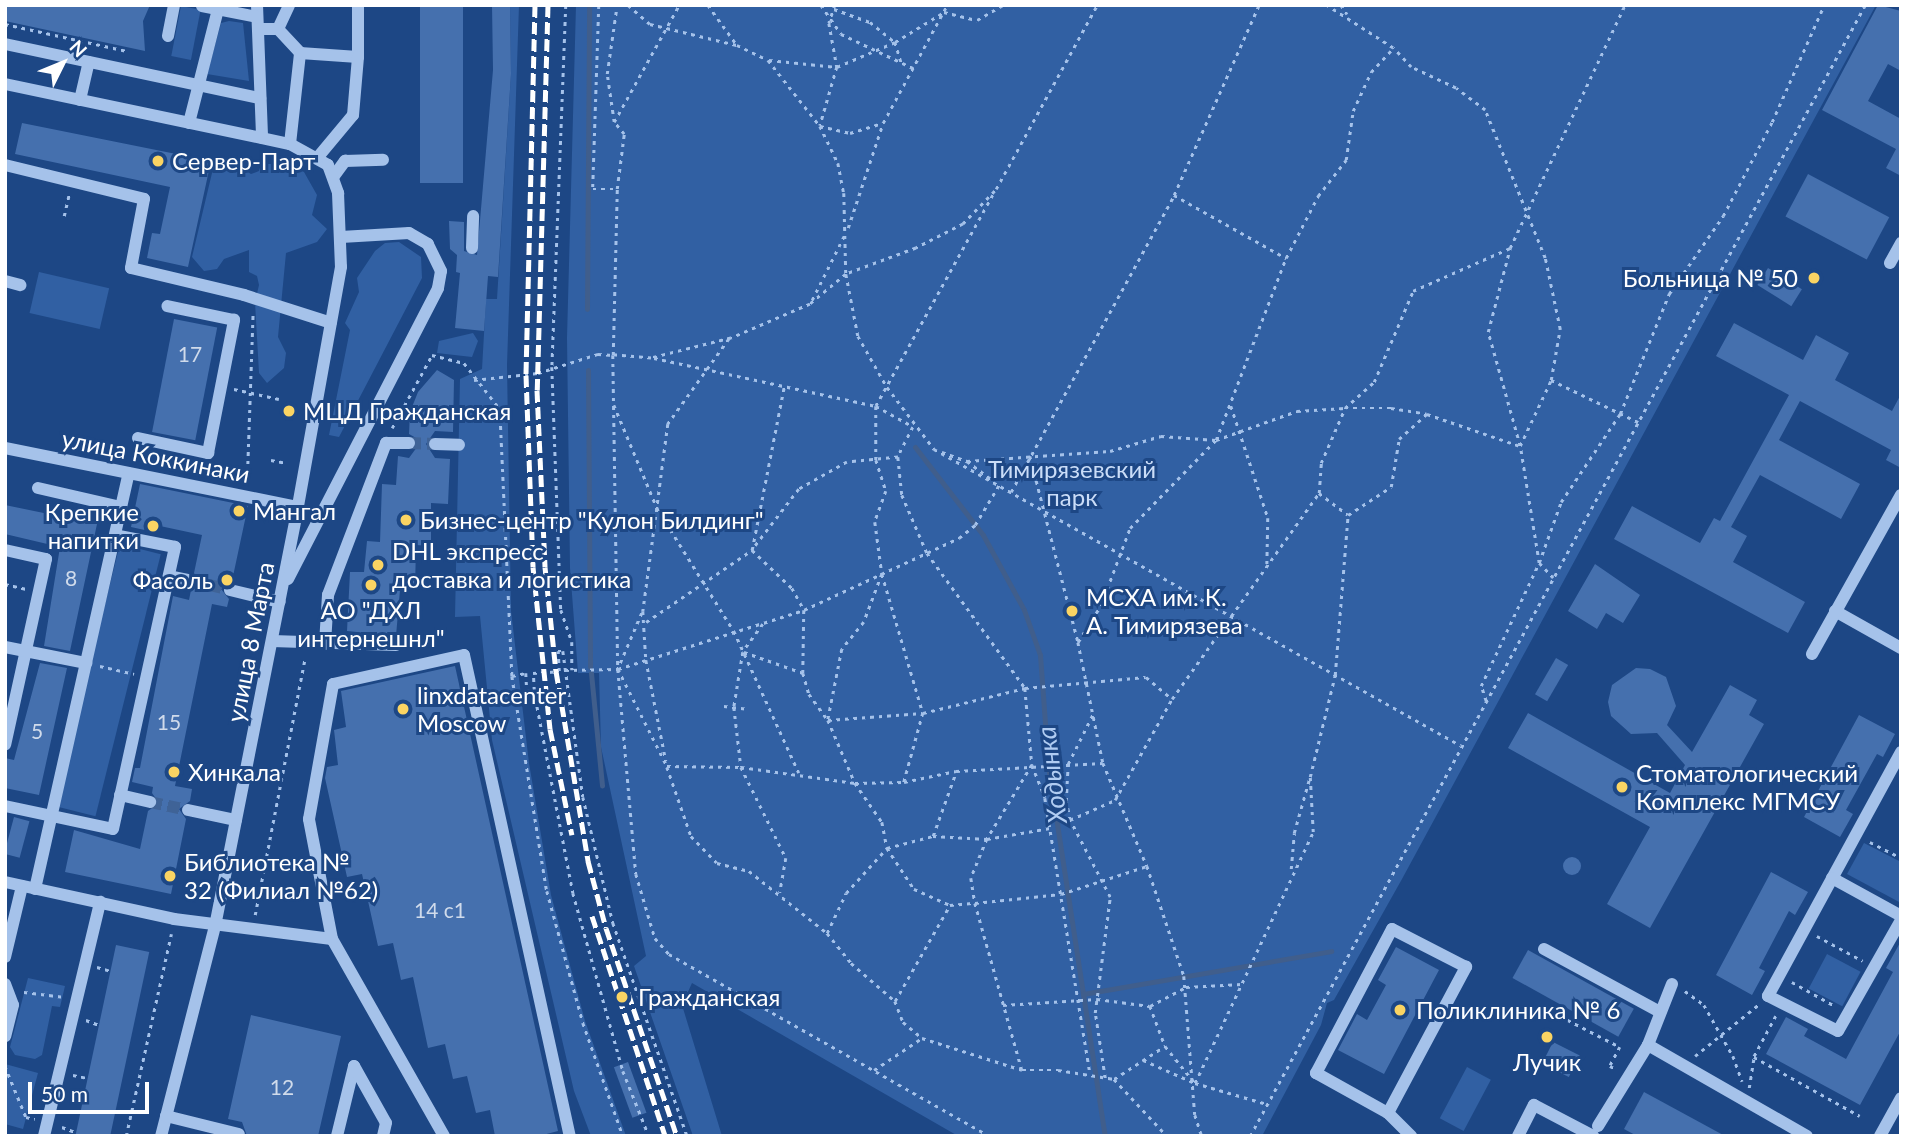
<!DOCTYPE html>
<meta charset="utf-8">
<style>
body{margin:0}
#map{position:relative;width:1906px;height:1141px;overflow:hidden;background:#1d4785;font-family:Lato,sans-serif}
div>[style]{position:absolute}
.green>*{inset:0;background:#3160a3;transform-origin:0 0}
.stream>*{height:5px;margin:-2.5px;padding:0 2.5px;transform-origin:2.5px;border-radius:2.5px;background:#405e8c}
.building>*{inset:0;background:#4570ae;transform-origin:0 0}
.round{border-radius:50%}
.minor-tunnel>*{height:12px;margin-top:-6px;transform-origin:0;background:repeating-linear-gradient(90deg,#3f6397 0 12px,transparent 0 18px)}
.path>*{height:2.5px;margin-top:-1.25px;transform-origin:0;background:repeating-linear-gradient(90deg,#a5c2ea 0 3.5px,transparent 0 8.5px)}
.minor>*{height:12px;margin:-6px;padding:0 6px;transform-origin:6px;border-radius:6px;background:#a5c2ea}
.rail>*{height:5px;margin-top:-2.5px;transform-origin:0;background:repeating-linear-gradient(90deg,#fff 0 12px,transparent 0 17px)}
.dots>*{width:19px;height:19px;translate:-50% -50%;box-sizing:border-box;border:4px solid #1d4785;border-radius:50%}
span{translate:-50% -50%;white-space:nowrap;text-align:center;line-height:1.15;-webkit-text-stroke:6px #1d4785;paint-order:stroke}
.number-label{font-size:21px;color:#d0dbeb}
.number-label span{-webkit-text-stroke-width:0}
.poi-label{font-size:24px;color:#fff}
.left{translate:0 -50%;text-align:left}
.right{translate:-100% -50%;text-align:right}
.street-label{font-size:24px;color:#fff}
.park-label{font-size:24px;color:#caddf8}
.water-label{font-size:26px;color:#b0ccf2;font-style:italic}
.frame{position:absolute;inset:0;border:7px solid #fff;pointer-events:none}
.north{position:absolute;left:28px;top:28px;width:70px;height:70px;-webkit-text-stroke:5px #1d4785;paint-order:stroke;rotate:47deg;font-size:19px;font-weight:700;line-height:28px;text-align:center;color:#fff}
.north::after{content:'';display:block;margin:auto;width:24px;height:32px;background:#fff;clip-path:polygon(50% 0,100% 100%,50% 72%,0 100%)}
.scale{position:absolute;left:28px;top:1082px;width:121px;height:32px;box-sizing:border-box;border:4px solid #fff;border-top:0;padding-left:9px;font-size:21px;line-height:24px;white-space:nowrap;color:#fff;-webkit-text-stroke:5px #1d4785;paint-order:stroke}
</style>
<div id="map">
<div class="green">
<i style="clip-path:polygon(510px 5px,519px 5px,507px 365px,511px 611px,529px 763px,551px 895px,585px 1021px,626px 1136px,591px 1136px,574px 1091px,492px 740px,480px 616px,455px 617px,460px 379px,482px 369px,486px 299px,497px 299px,511px 74px)"></i>
<i style="clip-path:polygon(576px 5px,1876px 5px,1402px 879px,1334px 1000px,1327px 1003px,1321px 1025px,1262px 1136px,958px 1136px,692px 983px,682px 1005px,722px 1136px,693px 1136px,634px 966px,646px 956px,601px 747px,599px 673px,578px 673px,570px 568px,567px 338px)"></i>
<i style="left:181px;top:6px;width:20px;height:51px;rotate:11deg"></i>
<i style="clip-path:polygon(229px 21px,243px 23px,249px 81px,207px 74px,221px 23px)"></i>
<i style="clip-path:polygon(233px 163px,251px 174px,259px 171px,261px 164px,286px 164px,304px 172px,317px 195px,312px 215px,327px 229px,317px 242px,286px 253px,278px 337px,286px 353px,284px 368px,267px 383px,259px 373px,255px 302px,259px 285px,257px 276px,249px 272px,249px 250px,224px 259px,217px 269px,204px 271px,192px 257px,212px 173px,220px 164px)"></i>
<i style="clip-path:polygon(399px 242px,421px 257px,422px 278px,339px 437px,329px 435px,350px 330px,345px 323px,359px 292px,357px 278px,375px 251px,385px 243px)"></i>
<i style="left:39px;top:272px;width:72px;height:42px;rotate:13deg"></i>
<i style="clip-path:polygon(473px 333px,478px 341px,472px 357px,437px 353px,439px 341px)"></i>
<i style="left:120px;top:544px;width:42px;height:270px;rotate:14deg"></i>
<i style="clip-path:polygon(1864px 843px,1901px 862px,1901px 903px,1847px 874px)"></i>
<i style="left:1827px;top:954px;width:38px;height:39px;rotate:28deg"></i>
<i style="clip-path:polygon(28px 978px,65px 986px,60px 1007px,52px 1006px,42px 1055px,35px 1059px,15px 1055px,10px 1047px)"></i>
<i style="clip-path:polygon(5px 1064px,38px 1073px,23px 1129px,5px 1124px)"></i>
<i style="left:1467px;top:1067px;width:27px;height:58px;rotate:28deg"></i>
</div>
<div class="stream">
<i style="left:587px;top:309px;width:304px;rotate:-89.6deg"></i>
<i style="left:588px;top:370px;width:297px;rotate:89.6deg"></i>
<i style="left:915px;top:447px;width:111px;rotate:52.3deg"></i>
<i style="left:983px;top:535px;width:85px;rotate:61.3deg"></i>
<i style="left:1024px;top:610px;width:48px;rotate:70.4deg"></i>
<i style="left:1040px;top:655px;width:110px;rotate:85.8deg"></i>
<i style="left:1048px;top:765px;width:375px;rotate:81.3deg"></i>
<i style="left:591px;top:673px;width:113px;rotate:84.4deg"></i>
<i style="left:1083px;top:994px;width:252px;rotate:-9.8deg"></i>
</div>
<div class="building">
<i style="clip-path:polygon(5px 5px,150px 5px,143px 21px,145px 51px,5px 21px)"></i>
<i style="left:420px;top:5px;width:43px;height:178px"></i>
<i style="clip-path:polygon(492px 5px,510px 5px,511px 74px,498px 277px,488px 276px,484px 331px,455px 328px,460px 273px,456px 272px,457px 255px,450px 249px,449px 221px,464px 222px,464px 251px,477px 255px,493px 70px)"></i>
<i style="clip-path:polygon(1878px 5px,1901px 11px,1901px 71px,1888px 64px,1868px 101px,1901px 119px,1901px 176px,1886px 168px,1896px 149px,1822px 110px)"></i>
<i style="clip-path:polygon(22px 123px,211px 161px,188px 267px,147px 258px,152px 233px,160px 234px,170px 187px,15px 154px)"></i>
<i style="left:1808px;top:174px;width:92px;height:48px;rotate:28deg"></i>
<i style="left:1768px;top:268px;width:40px;height:20px;rotate:32deg"></i>
<i style="left:174px;top:319px;width:44px;height:115px;rotate:11deg"></i>
<i style="clip-path:polygon(1734px 323px,1803px 360px,1816px 335px,1849px 353px,1835px 380px,1892px 411px,1901px 394px,1901px 468px,1886px 460px,1891px 450px,1800px 401px,1779px 440px,1860px 484px,1841px 519px,1760px 475px,1731px 527px,1747px 536px,1733px 562px,1805px 602px,1788px 633px,1614px 539px,1632px 506px,1700px 543px,1714px 518px,1720px 521px,1789px 395px,1716px 356px)"></i>
<i style="clip-path:polygon(437px 370px,454px 380px,453px 432px,435px 431px,426px 444px,435px 458px,450px 459px,448px 504px,431px 503px,431px 546px,416px 545px,415px 590px,400px 590px,396px 636px,347px 631px,350px 572px,364px 572px,367px 541px,380px 542px,382px 484px,396px 485px,398px 456px,409px 458px,417px 447px,416px 438px,409px 434px,410px 412px,418px 392px)"></i>
<i style="clip-path:polygon(140px 484px,248px 506px,232px 581px,221px 589px,229px 599px,227px 607px,212px 604px,175px 786px,192px 789px,190px 801px,179px 809px,186px 819px,171px 894px,65px 872px,74px 830px,140px 849px,148px 811px,159px 803px,152px 793px,153px 787px,132px 782px,135px 768px,140px 768px,173px 596px,189px 600px,191px 590px,200px 584px,194px 573px,202px 535px,160px 526px,158px 533px,131px 527px)"></i>
<i style="clip-path:polygon(5px 505px,97px 524px,70px 651px,44px 646px,60px 547px,5px 534px)"></i>
<i style="clip-path:polygon(1595px 564px,1640px 595px,1623px 623px,1606px 613px,1597px 629px,1568px 611px)"></i>
<i style="left:1556px;top:658px;width:14px;height:42px;rotate:30deg"></i>
<i style="clip-path:polygon(40px 663px,67px 668px,39px 795px,5px 788px,5px 758px,14px 760px)"></i>
<i style="clip-path:polygon(455px 666px,558px 1131px,539px 1136px,495px 1136px,490px 1110px,476px 1113px,467px 1076px,453px 1079px,445px 1044px,428px 1048px,413px 977px,401px 980px,393px 943px,378px 946px,362px 874px,347px 877px,325px 778px,327px 767px,338px 765px,334px 730px,346px 727px,341px 691px)"></i>
<i style="clip-path:polygon(1636px 668px,1650px 669px,1666px 677px,1676px 706px,1667px 725px,1692px 752px,1730px 685px,1757px 700px,1749px 715px,1764px 724px,1650px 928px,1607px 904px,1650px 827px,1508px 748px,1528px 713px,1670px 793px,1685px 765px,1657px 733px,1631px 734px,1611px 716px,1608px 702px,1612px 685px)"></i>
<i style="clip-path:polygon(1859px 715px,1895px 734px,1883px 757px,1877px 754px,1846px 810px,1853px 814px,1840px 837px,1804px 817px)"></i>
<i style="left:14px;top:817px;width:16px;height:38px;rotate:15deg"></i>
<i class="round" style="left:1563px;top:857px;width:18px;height:18px"></i>
<i style="clip-path:polygon(1771px 872px,1808px 892px,1795px 915px,1789px 911px,1759px 968px,1765px 971px,1752px 995px,1716px 975px)"></i>
<i style="clip-path:polygon(1901px 941px,1901px 1030px,1860px 1105px,1766px 1054px,1786px 1017px,1808px 1029px,1804px 1036px,1846px 1059px,1893px 972px,1886px 968px)"></i>
<i style="left:116px;top:945px;width:34px;height:196px;rotate:12deg"></i>
<i style="clip-path:polygon(1396px 947px,1439px 970px,1384px 1074px,1338px 1050px,1357px 1014px,1367px 1020px,1386px 985px,1378px 980px)"></i>
<i style="left:1528px;top:950px;width:121px;height:32px;rotate:29deg"></i>
<i style="clip-path:polygon(251px 1015px,341px 1036px,318px 1136px,247px 1136px,242px 1122px,228px 1119px)"></i>
<i style="left:1553px;top:1042px;width:30px;height:24px;rotate:27deg"></i>
<i style="left:628px;top:1062px;width:54px;height:15px;rotate:70deg"></i>
<i style="clip-path:polygon(1644px 1092px,1725px 1136px,1637px 1136px,1624px 1129px)"></i>
</div>
<div class="minor-tunnel">
<i style="left:409px;top:443px;width:26px;rotate:2deg"></i>
<i style="left:192px;top:581px;width:39px;rotate:13deg"></i>
<i style="left:396px;top:645px;width:13px;rotate:-23deg"></i>
<i style="left:408px;top:640px;width:7px;rotate:-82deg"></i>
<i style="left:150px;top:802px;width:39px;rotate:12deg"></i>
</div>
<div class="path">
<i style="left:566px;top:5px;width:362px;rotate:92.2deg"></i>
<i style="left:552px;top:367px;width:243px;rotate:87.9deg"></i>
<i style="left:561px;top:610px;width:34px;rotate:71deg"></i>
<i style="left:572px;top:642px;width:28px;rotate:90deg"></i>
<i style="left:599px;top:5px;width:184px;rotate:91.9deg"></i>
<i style="left:593px;top:189px;width:24px"></i>
<i style="left:628px;top:5px;width:29px;rotate:41deg"></i>
<i style="left:650px;top:24px;width:89px;rotate:13.6deg"></i>
<i style="left:737px;top:45px;width:34px;rotate:26deg"></i>
<i style="left:768px;top:60px;width:84px;rotate:51.8deg"></i>
<i style="left:820px;top:126px;width:41px;rotate:64.1deg"></i>
<i style="left:838px;top:163px;width:31px;rotate:79deg"></i>
<i style="left:844px;top:193px;width:81px;rotate:88.6deg"></i>
<i style="left:846px;top:274px;width:63px;rotate:79deg"></i>
<i style="left:858px;top:336px;width:59px;rotate:60.4deg"></i>
<i style="left:887px;top:387px;width:78px;rotate:52.8deg"></i>
<i style="left:934px;top:449px;width:604px;rotate:29.37deg"></i>
<i style="left:708px;top:5px;width:49px;rotate:54.1deg"></i>
<i style="left:821px;top:5px;width:35px;rotate:55deg"></i>
<i style="left:841px;top:34px;width:80px;rotate:25.3deg"></i>
<i style="left:835px;top:5px;width:19px;rotate:108deg"></i>
<i style="left:829px;top:23px;width:45px;rotate:79.7deg"></i>
<i style="left:837px;top:67px;width:61px;rotate:106.1deg"></i>
<i style="left:820px;top:126px;width:31px;rotate:13deg"></i>
<i style="left:850px;top:133px;width:34px;rotate:-17deg"></i>
<i style="left:1341px;top:5px;width:11px;rotate:56deg"></i>
<i style="left:834px;top:9px;width:38px;rotate:20deg"></i>
<i style="left:870px;top:22px;width:32px;rotate:39deg"></i>
<i style="left:895px;top:42px;width:21px;rotate:73deg"></i>
<i style="left:5px;top:24px;width:125px;rotate:12.5deg"></i>
<i style="left:769px;top:60px;width:68px;rotate:5.9deg"></i>
<i style="left:837px;top:67px;width:63px;rotate:-23.3deg"></i>
<i style="left:895px;top:42px;width:57px;rotate:-31.5deg"></i>
<i style="left:944px;top:12px;width:34px;rotate:14deg"></i>
<i style="left:977px;top:20px;width:30px;rotate:-30deg"></i>
<i style="left:614px;top:122px;width:134px;rotate:-60.9deg"></i>
<i style="left:996px;top:189px;width:210px;rotate:-61.2deg"></i>
<i style="left:995px;top:191px;width:46px;rotate:134.1deg"></i>
<i style="left:963px;top:224px;width:53px;rotate:152.9deg"></i>
<i style="left:916px;top:248px;width:75px;rotate:159.6deg"></i>
<i style="left:846px;top:274px;width:47px;rotate:140.2deg"></i>
<i style="left:810px;top:304px;width:86px;rotate:156.7deg"></i>
<i style="left:731px;top:338px;width:82px;rotate:166deg"></i>
<i style="left:651px;top:358px;width:38px;rotate:-175deg"></i>
<i style="left:613px;top:355px;width:314px;rotate:89.1deg"></i>
<i style="left:618px;top:669px;width:109px;rotate:63.2deg"></i>
<i style="left:667px;top:766px;width:74px;rotate:0.8deg"></i>
<i style="left:741px;top:767px;width:115px;rotate:8deg"></i>
<i style="left:855px;top:783px;width:49px;rotate:-1.2deg"></i>
<i style="left:904px;top:782px;width:53px;rotate:-11.9deg"></i>
<i style="left:956px;top:771px;width:147px;rotate:-3.1deg"></i>
<i style="left:993px;top:195px;width:241px;rotate:119deg"></i>
<i style="left:876px;top:406px;width:54px;rotate:90deg"></i>
<i style="left:876px;top:460px;width:33px;rotate:72deg"></i>
<i style="left:886px;top:491px;width:33px;rotate:110deg"></i>
<i style="left:875px;top:522px;width:52px;rotate:82.3deg"></i>
<i style="left:882px;top:574px;width:51px;rotate:110.6deg"></i>
<i style="left:864px;top:622px;width:35px;rotate:129deg"></i>
<i style="left:842px;top:649px;width:72px;rotate:101.2deg"></i>
<i style="left:828px;top:720px;width:95px;rotate:-4.2deg"></i>
<i style="left:923px;top:713px;width:105px;rotate:-13.8deg"></i>
<i style="left:1025px;top:688px;width:121px;rotate:-5.2deg"></i>
<i style="left:1146px;top:677px;width:34px;rotate:40deg"></i>
<i style="left:1174px;top:195px;width:129px;rotate:29.4deg"></i>
<i style="left:64px;top:216px;width:22px;rotate:-77deg"></i>
<i style="left:848px;top:228px;width:111px;rotate:-71.6deg"></i>
<i style="left:883px;top:123px;width:134px;rotate:-61.5deg"></i>
<i style="left:812px;top:300px;width:74px;rotate:-63.4deg"></i>
<i style="left:729px;top:339px;width:105px;rotate:125.7deg"></i>
<i style="left:668px;top:424px;width:85px;rotate:97.5deg"></i>
<i style="left:657px;top:508px;width:145px;rotate:58deg"></i>
<i style="left:734px;top:631px;width:156px;rotate:65.4deg"></i>
<i style="left:654px;top:358px;width:227px;rotate:12.2deg"></i>
<i style="left:876px;top:406px;width:39px;rotate:29deg"></i>
<i style="left:474px;top:380px;width:64px;rotate:-6.2deg"></i>
<i style="left:538px;top:373px;width:63px;rotate:-17.6deg"></i>
<i style="left:598px;top:354px;width:15px;rotate:4deg"></i>
<i style="left:613px;top:355px;width:166px;rotate:-88.6deg"></i>
<i style="left:617px;top:189px;width:55px;rotate:-82.7deg"></i>
<i style="left:624px;top:134px;width:16px;rotate:-130deg"></i>
<i style="left:614px;top:122px;width:49px;rotate:-98.3deg"></i>
<i style="left:607px;top:74px;width:70px;rotate:-81.8deg"></i>
<i style="left:1551px;top:380px;width:97px;rotate:25.8deg"></i>
<i style="left:234px;top:389px;width:46px;rotate:12.5deg"></i>
<i style="left:614px;top:405px;width:112px;rotate:67.3deg"></i>
<i style="left:657px;top:508px;width:104px;rotate:97.7deg"></i>
<i style="left:643px;top:611px;width:49px;rotate:86.5deg"></i>
<i style="left:646px;top:660px;width:103px;rotate:78.8deg"></i>
<i style="left:1231px;top:406px;width:118px;rotate:71.7deg"></i>
<i style="left:1268px;top:518px;width:50px;rotate:91.1deg"></i>
<i style="left:913px;top:427px;width:34px;rotate:117deg"></i>
<i style="left:898px;top:457px;width:51px;rotate:174.4deg"></i>
<i style="left:847px;top:462px;width:55px;rotate:150.6deg"></i>
<i style="left:799px;top:489px;width:77px;rotate:127.6deg"></i>
<i style="left:752px;top:550px;width:55px;rotate:43.5deg"></i>
<i style="left:792px;top:588px;width:25px;rotate:61deg"></i>
<i style="left:804px;top:610px;width:63px;rotate:90.9deg"></i>
<i style="left:803px;top:673px;width:22px;rotate:74deg"></i>
<i style="left:809px;top:694px;width:32px;rotate:54deg"></i>
<i style="left:828px;top:720px;width:69px;rotate:66.8deg"></i>
<i style="left:855px;top:783px;width:47px;rotate:55.3deg"></i>
<i style="left:882px;top:822px;width:26px;rotate:79deg"></i>
<i style="left:887px;top:848px;width:49px;rotate:56.6deg"></i>
<i style="left:914px;top:889px;width:39px;rotate:24deg"></i>
<i style="left:950px;top:905px;width:25px;rotate:-5deg"></i>
<i style="left:975px;top:903px;width:173px;rotate:74.3deg"></i>
<i style="left:392px;top:428px;width:83px;rotate:-61.3deg"></i>
<i style="left:432px;top:355px;width:33px;rotate:14deg"></i>
<i style="left:464px;top:363px;width:58px;rotate:52deg"></i>
<i style="left:500px;top:409px;width:267px;rotate:87.4deg"></i>
<i style="left:512px;top:676px;width:14px;rotate:-12deg"></i>
<i style="left:526px;top:673px;width:18px;rotate:87deg"></i>
<i style="left:527px;top:691px;width:7px;rotate:-8deg"></i>
<i style="left:534px;top:690px;width:17px;rotate:-93deg"></i>
<i style="left:533px;top:673px;width:26px;rotate:-4deg"></i>
<i style="left:559px;top:671px;width:20px;rotate:-93deg"></i>
<i style="left:558px;top:651px;width:5px"></i>
<i style="left:563px;top:651px;width:147px;rotate:82.2deg"></i>
<i style="left:583px;top:797px;width:130px;rotate:76.6deg"></i>
<i style="left:613px;top:923px;width:225px;rotate:70.8deg"></i>
<i style="left:942px;top:452px;width:27px;rotate:20deg"></i>
<i style="left:967px;top:461px;width:30px;rotate:37deg"></i>
<i style="left:1030px;top:456px;width:192px;rotate:75.5deg"></i>
<i style="left:1078px;top:642px;width:124px;rotate:78.3deg"></i>
<i style="left:1103px;top:763px;width:112px;rotate:66.9deg"></i>
<i style="left:1147px;top:866px;width:116px;rotate:71.4deg"></i>
<i style="left:1184px;top:976px;width:139px;rotate:85.5deg"></i>
<i style="left:1195px;top:1115px;width:22px;rotate:72deg"></i>
<i style="left:898px;top:457px;width:38px;rotate:84deg"></i>
<i style="left:902px;top:495px;width:63px;rotate:66.7deg"></i>
<i style="left:927px;top:553px;width:167px;rotate:54deg"></i>
<i style="left:1025px;top:688px;width:77px;rotate:84.8deg"></i>
<i style="left:1032px;top:765px;width:35px;rotate:68deg"></i>
<i style="left:1045px;top:798px;width:280px;rotate:80.7deg"></i>
<i style="left:271px;top:460px;width:16px;rotate:11deg"></i>
<i style="left:967px;top:461px;width:143px;rotate:-4deg"></i>
<i style="left:1110px;top:451px;width:53px;rotate:-16.4deg"></i>
<i style="left:1161px;top:436px;width:55px;rotate:4.2deg"></i>
<i style="left:1216px;top:440px;width:86px;rotate:-19.7deg"></i>
<i style="left:1297px;top:411px;width:48px;rotate:-3.6deg"></i>
<i style="left:1345px;top:408px;width:46px"></i>
<i style="left:1391px;top:408px;width:36px;rotate:9deg"></i>
<i style="left:1427px;top:414px;width:98px;rotate:19deg"></i>
<i style="left:1520px;top:446px;width:73px;rotate:-64.8deg"></i>
<i style="left:1551px;top:380px;width:52px;rotate:-80deg"></i>
<i style="left:1560px;top:329px;width:73px;rotate:-101.9deg"></i>
<i style="left:1545px;top:258px;width:160px;rotate:-112.1deg"></i>
<i style="left:1485px;top:110px;width:36px;rotate:-143deg"></i>
<i style="left:1456px;top:88px;width:50px;rotate:-155deg"></i>
<i style="left:1411px;top:67px;width:26px;rotate:-133deg"></i>
<i style="left:1393px;top:48px;width:80px;rotate:-147.3deg"></i>
<i style="left:247px;top:481px;width:169px;rotate:-88deg"></i>
<i style="left:1011px;top:492px;width:339px;rotate:-61.2deg"></i>
<i style="left:1174px;top:195px;width:208px;rotate:-65.9deg"></i>
<i style="left:1319px;top:493px;width:36px;rotate:37deg"></i>
<i style="left:882px;top:574px;width:145px;rotate:73.6deg"></i>
<i style="left:923px;top:713px;width:72px;rotate:105.4deg"></i>
<i style="left:1553px;top:578px;width:21px;rotate:-133deg"></i>
<i style="left:1539px;top:563px;width:119px;rotate:-99.2deg"></i>
<i style="left:1520px;top:446px;width:118px;rotate:-105.7deg"></i>
<i style="left:1488px;top:332px;width:87px;rotate:-75.3deg"></i>
<i style="left:1510px;top:248px;width:269px;rotate:-64.7deg"></i>
<i style="left:5px;top:584px;width:22px;rotate:13deg"></i>
<i style="left:642px;top:613px;width:61px;rotate:113.2deg"></i>
<i style="left:618px;top:669px;width:195px;rotate:-17.6deg"></i>
<i style="left:804px;top:610px;width:171px;rotate:-24.9deg"></i>
<i style="left:959px;top:538px;width:21px;rotate:-39deg"></i>
<i style="left:975px;top:525px;width:47px;rotate:-59deg"></i>
<i style="left:646px;top:622px;width:128px;rotate:-34.2deg"></i>
<i style="left:752px;top:550px;width:166px;rotate:-78.9deg"></i>
<i style="left:763px;top:624px;width:34px;rotate:126deg"></i>
<i style="left:743px;top:652px;width:56px;rotate:99.3deg"></i>
<i style="left:734px;top:707px;width:60px;rotate:83.3deg"></i>
<i style="left:741px;top:767px;width:102px;rotate:63.7deg"></i>
<i style="left:786px;top:858px;width:35px;rotate:100deg"></i>
<i style="left:1078px;top:642px;width:44px;rotate:-58.1deg"></i>
<i style="left:1101px;top:605px;width:82px;rotate:-69.4deg"></i>
<i style="left:1130px;top:528px;width:123px;rotate:-45.7deg"></i>
<i style="left:1216px;top:440px;width:195px;rotate:-69deg"></i>
<i style="left:1286px;top:258px;width:70px;rotate:-62.7deg"></i>
<i style="left:1318px;top:196px;width:46px;rotate:-52.1deg"></i>
<i style="left:1346px;top:160px;width:49px;rotate:-81.9deg"></i>
<i style="left:1353px;top:111px;width:43px;rotate:-65.2deg"></i>
<i style="left:1371px;top:72px;width:33px;rotate:-47deg"></i>
<i style="left:744px;top:652px;width:63px;rotate:19.6deg"></i>
<i style="left:100px;top:666px;width:35px;rotate:13deg"></i>
<i style="left:565px;top:670px;width:53px;rotate:-1.1deg"></i>
<i style="left:618px;top:669px;width:206px;rotate:85deg"></i>
<i style="left:636px;top:874px;width:67px;rotate:73.5deg"></i>
<i style="left:655px;top:938px;width:21px;rotate:49deg"></i>
<i style="left:669px;top:954px;width:369px;rotate:29.6deg"></i>
<i style="left:512px;top:676px;width:218px;rotate:80.8deg"></i>
<i style="left:547px;top:891px;width:137px;rotate:74.7deg"></i>
<i style="left:583px;top:1023px;width:120px;rotate:70.5deg"></i>
<i style="left:534px;top:690px;width:207px;rotate:79.1deg"></i>
<i style="left:573px;top:893px;width:185px;rotate:74.3deg"></i>
<i style="left:623px;top:1071px;width:70px;rotate:68.2deg"></i>
<i style="left:1486px;top:701px;width:16px;rotate:-108deg"></i>
<i style="left:1481px;top:686px;width:136px;rotate:-64.8deg"></i>
<i style="left:1539px;top:563px;width:65px;rotate:-70.2deg"></i>
<i style="left:1561px;top:502px;width:106px;rotate:-56.2deg"></i>
<i style="left:1620px;top:414px;width:130px;rotate:-67.8deg"></i>
<i style="left:1669px;top:294px;width:95px;rotate:-55.3deg"></i>
<i style="left:1723px;top:216px;width:106px;rotate:-62.5deg"></i>
<i style="left:1772px;top:122px;width:128px;rotate:-66deg"></i>
<i style="left:724px;top:706px;width:23px;rotate:7deg"></i>
<i style="left:1032px;top:765px;width:87px;rotate:121.3deg"></i>
<i style="left:987px;top:839px;width:42px;rotate:112.3deg"></i>
<i style="left:971px;top:878px;width:25px;rotate:81deg"></i>
<i style="left:975px;top:903px;width:86px;rotate:-6deg"></i>
<i style="left:1061px;top:894px;width:90px;rotate:-18deg"></i>
<i style="left:667px;top:767px;width:73px;rotate:70.8deg"></i>
<i style="left:691px;top:836px;width:37px;rotate:46deg"></i>
<i style="left:717px;top:863px;width:33px;rotate:14deg"></i>
<i style="left:749px;top:871px;width:100px;rotate:38.5deg"></i>
<i style="left:827px;top:933px;width:38px;rotate:51deg"></i>
<i style="left:851px;top:963px;width:58px;rotate:40.8deg"></i>
<i style="left:895px;top:1001px;width:22px;rotate:69deg"></i>
<i style="left:903px;top:1022px;width:25px;rotate:40deg"></i>
<i style="left:922px;top:1038px;width:105px;rotate:17.7deg"></i>
<i style="left:1022px;top:1070px;width:36px"></i>
<i style="left:1058px;top:1070px;width:57px;rotate:9.1deg"></i>
<i style="left:1114px;top:1079px;width:78px;rotate:47.1deg"></i>
<i style="left:1070px;top:820px;width:19px;rotate:-102deg"></i>
<i style="left:1066px;top:801px;width:37px;rotate:-87deg"></i>
<i style="left:1068px;top:764px;width:56px;rotate:-63.4deg"></i>
<i style="left:933px;top:836px;width:54px;rotate:3.2deg"></i>
<i style="left:987px;top:839px;width:64px;rotate:-9.9deg"></i>
<i style="left:1870px;top:842px;width:35px;rotate:27deg"></i>
<i style="left:1291px;top:869px;width:36px;rotate:-85deg"></i>
<i style="left:1294px;top:833px;width:55px;rotate:-74.2deg"></i>
<i style="left:255px;top:915px;width:263px;rotate:-79deg"></i>
<i style="left:827px;top:933px;width:44px;rotate:-64.6deg"></i>
<i style="left:846px;top:893px;width:61px;rotate:-47.7deg"></i>
<i style="left:887px;top:848px;width:48px;rotate:-14.6deg"></i>
<i style="left:933px;top:836px;width:68px;rotate:-70.2deg"></i>
<i style="left:1817px;top:936px;width:52px;rotate:28.5deg"></i>
<i style="left:97px;top:967px;width:15px;rotate:16deg"></i>
<i style="left:1792px;top:982px;width:49px;rotate:29.2deg"></i>
<i style="left:1685px;top:991px;width:24px;rotate:36deg"></i>
<i style="left:1704px;top:1005px;width:59px;rotate:60.4deg"></i>
<i style="left:1733px;top:1056px;width:27px;rotate:70deg"></i>
<i style="left:24px;top:992px;width:39px;rotate:7deg"></i>
<i style="left:895px;top:1001px;width:111px;rotate:-60.2deg"></i>
<i style="left:1003px;top:1005px;width:94px;rotate:-3.7deg"></i>
<i style="left:1097px;top:999px;width:53px;rotate:7.5deg"></i>
<i style="left:1150px;top:1006px;width:43px;rotate:69.4deg"></i>
<i style="left:1165px;top:1046px;width:48px;rotate:51deg"></i>
<i style="left:1195px;top:1083px;width:277px;rotate:-64.8deg"></i>
<i style="left:1313px;top:832px;width:55px;rotate:-93.1deg"></i>
<i style="left:1310px;top:777px;width:105px;rotate:-76.2deg"></i>
<i style="left:1335px;top:675px;width:161px;rotate:-85.4deg"></i>
<i style="left:1348px;top:515px;width:51px;rotate:-33.1deg"></i>
<i style="left:1391px;top:487px;width:49px;rotate:-80.5deg"></i>
<i style="left:1399px;top:439px;width:38px;rotate:-42deg"></i>
<i style="left:1150px;top:1006px;width:41px;rotate:-27.8deg"></i>
<i style="left:1186px;top:987px;width:56px;rotate:-3.1deg"></i>
<i style="left:1565px;top:1007px;width:10px;rotate:119deg"></i>
<i style="left:1560px;top:1016px;width:68px;rotate:27.3deg"></i>
<i style="left:1620px;top:1047px;width:21px;rotate:118deg"></i>
<i style="left:1610px;top:1066px;width:7px;rotate:27deg"></i>
<i style="left:1776px;top:1016px;width:47px;rotate:118.2deg"></i>
<i style="left:1754px;top:1057px;width:121px;rotate:29.1deg"></i>
<i style="left:86px;top:1020px;width:14px;rotate:21deg"></i>
<i style="left:1695px;top:1056px;width:81px;rotate:-39deg"></i>
<i style="left:1143px;top:1060px;width:57px;rotate:23.9deg"></i>
<i style="left:1195px;top:1083px;width:75px;rotate:16.3deg"></i>
<i style="left:5px;top:1066px;width:55px;rotate:67.6deg"></i>
<i style="left:26px;top:1117px;width:9px;rotate:13deg"></i>
<i style="left:874px;top:1070px;width:58px;rotate:-33.7deg"></i>
<i style="left:73px;top:1075px;width:14px;rotate:12deg"></i>
<i style="left:1105px;top:1078px;width:66px;rotate:-98.7deg"></i>
<i style="left:1095px;top:1013px;width:117px;rotate:-82.6deg"></i>
<i style="left:1110px;top:897px;width:87px;rotate:-117.5deg"></i>
<i style="left:1070px;top:820px;width:49px;rotate:-24deg"></i>
<i style="left:1115px;top:800px;width:116px;rotate:-60.6deg"></i>
<i style="left:1172px;top:699px;width:253px;rotate:-54.5deg"></i>
<i style="left:1319px;top:493px;width:30px;rotate:-86deg"></i>
<i style="left:1321px;top:463px;width:60px;rotate:-66.4deg"></i>
<i style="left:1345px;top:408px;width:39px;rotate:-42deg"></i>
<i style="left:1374px;top:382px;width:99px;rotate:-66.8deg"></i>
<i style="left:1413px;top:291px;width:106px;rotate:-23.9deg"></i>
<i style="left:1114px;top:1079px;width:61px;rotate:-32.9deg"></i>
<i style="left:1749px;top:1088px;width:31px;rotate:-81deg"></i>
<i style="left:62px;top:1127px;width:14px;rotate:21deg"></i>
<i style="left:126px;top:1136px;width:207px;rotate:-77.4deg"></i>
<i style="left:1250px;top:1136px;width:1287px;rotate:-61.46deg"></i>
</div>
<div class="minor">
<i style="left:257px;top:5px;width:133px;rotate:87.8deg"></i>
<i style="left:358px;top:5px;width:52px;rotate:90deg"></i>
<i style="left:202px;top:6px;width:56px;rotate:11.3deg"></i>
<i style="left:258px;top:29px;width:20px"></i>
<i style="left:278px;top:29px;width:26px;rotate:-65deg"></i>
<i style="left:278px;top:29px;width:33px;rotate:47deg"></i>
<i style="left:168px;top:36px;width:32px;rotate:-79deg"></i>
<i style="left:5px;top:44px;width:261px;rotate:12deg"></i>
<i style="left:5px;top:84px;width:291px;rotate:11.9deg"></i>
<i style="left:290px;top:144px;width:43px;rotate:28.9deg"></i>
<i style="left:328px;top:165px;width:30px;rotate:70deg"></i>
<i style="left:338px;top:193px;width:74px;rotate:87.7deg"></i>
<i style="left:341px;top:267px;width:244px;rotate:100.2deg"></i>
<i style="left:298px;top:507px;width:427px;rotate:101.2deg"></i>
<i style="left:215px;top:926px;width:217px;rotate:104.4deg"></i>
<i style="left:80px;top:100px;width:39px;rotate:-77deg"></i>
<i style="left:189px;top:123px;width:118px;rotate:-75.7deg"></i>
<i style="left:290px;top:144px;width:92px;rotate:-83.7deg"></i>
<i style="left:300px;top:53px;width:58px;rotate:3.9deg"></i>
<i style="left:358px;top:57px;width:58px;rotate:94.9deg"></i>
<i style="left:353px;top:115px;width:55px;rotate:129.8deg"></i>
<i style="left:5px;top:165px;width:143px;rotate:13.7deg"></i>
<i style="left:144px;top:199px;width:70px;rotate:100.7deg"></i>
<i style="left:131px;top:268px;width:116px;rotate:13.4deg"></i>
<i style="left:244px;top:295px;width:91px;rotate:17.8deg"></i>
<i style="left:334px;top:176px;width:19px;rotate:-54deg"></i>
<i style="left:345px;top:161px;width:38px;rotate:-2deg"></i>
<i style="left:472px;top:248px;width:32px;rotate:-88deg"></i>
<i style="left:1890px;top:263px;width:23px;rotate:-61deg"></i>
<i style="left:5px;top:281px;width:16px;rotate:15deg"></i>
<i style="left:138px;top:438px;width:72px;rotate:12.1deg"></i>
<i style="left:208px;top:453px;width:136px;rotate:-78.9deg"></i>
<i style="left:234px;top:320px;width:68px;rotate:-168.2deg"></i>
<i style="left:435px;top:444px;width:24px;rotate:2deg"></i>
<i style="left:5px;top:448px;width:299px;rotate:11.4deg"></i>
<i style="left:38px;top:488px;width:85px;rotate:12.9deg"></i>
<i style="left:5px;top:550px;width:42px;rotate:12.4deg"></i>
<i style="left:46px;top:559px;width:190px;rotate:102.4deg"></i>
<i style="left:169px;top:576px;width:24px;rotate:12deg"></i>
<i style="left:288px;top:579px;width:327px;rotate:-62.7deg"></i>
<i style="left:438px;top:288px;width:17px;rotate:-80deg"></i>
<i style="left:441px;top:271px;width:30px;rotate:-116deg"></i>
<i style="left:428px;top:244px;width:22px;rotate:-150deg"></i>
<i style="left:409px;top:233px;width:68px;rotate:176.6deg"></i>
<i style="left:230px;top:590px;width:51px;rotate:13.5deg"></i>
<i style="left:1835px;top:611px;width:76px;rotate:29.3deg"></i>
<i style="left:272px;top:641px;width:124px;rotate:1.8deg"></i>
<i style="left:325px;top:644px;width:49px;rotate:-86.5deg"></i>
<i style="left:328px;top:595px;width:163px;rotate:-69.1deg"></i>
<i style="left:386px;top:443px;width:23px"></i>
<i style="left:5px;top:647px;width:83px;rotate:11.2deg"></i>
<i style="left:1812px;top:654px;width:182px;rotate:-60.8deg"></i>
<i style="left:1901px;top:752px;width:278px;rotate:118.6deg"></i>
<i style="left:1768px;top:996px;width:78px;rotate:26.6deg"></i>
<i style="left:1838px;top:1031px;width:128px;rotate:-60.4deg"></i>
<i style="left:120px;top:795px;width:31px;rotate:13deg"></i>
<i style="left:5px;top:806px;width:110px;rotate:12deg"></i>
<i style="left:113px;top:829px;width:289px;rotate:-77.6deg"></i>
<i style="left:175px;top:547px;width:61px;rotate:-168.7deg"></i>
<i style="left:188px;top:810px;width:49px;rotate:11.8deg"></i>
<i style="left:1832px;top:878px;width:79px;rotate:28.8deg"></i>
<i style="left:5px;top:882px;width:173px;rotate:12.3deg"></i>
<i style="left:174px;top:919px;width:159px;rotate:7.2deg"></i>
<i style="left:35px;top:889px;width:426px;rotate:-77.3deg"></i>
<i style="left:1544px;top:949px;width:132px;rotate:28.5deg"></i>
<i style="left:5px;top:957px;width:73px;rotate:-76.5deg"></i>
<i style="left:5px;top:984px;width:22px;rotate:69deg"></i>
<i style="left:13px;top:1005px;width:32px;rotate:104deg"></i>
<i style="left:1672px;top:984px;width:66px;rotate:111.5deg"></i>
<i style="left:1648px;top:1045px;width:183px;rotate:29.8deg"></i>
<i style="left:1388px;top:1113px;width:166px;rotate:-61.9deg"></i>
<i style="left:1466px;top:967px;width:83px;rotate:-152.8deg"></i>
<i style="left:1392px;top:929px;width:163px;rotate:117.8deg"></i>
<i style="left:1316px;top:1073px;width:82px;rotate:29.1deg"></i>
<i style="left:1388px;top:1113px;width:33px;rotate:45deg"></i>
<i style="left:166px;top:1116px;width:75px;rotate:13.9deg"></i>
<i style="left:1598px;top:1126px;width:95px;rotate:-58.3deg"></i>
<i style="left:44px;top:1136px;width:241px;rotate:-76.5deg"></i>
<i style="left:337px;top:1136px;width:72px;rotate:-76.3deg"></i>
<i style="left:354px;top:1066px;width:65px;rotate:60.7deg"></i>
<i style="left:386px;top:1123px;width:13px;rotate:103deg"></i>
<i style="left:444px;top:1136px;width:227px;rotate:-119.6deg"></i>
<i style="left:332px;top:939px;width:122px;rotate:-100.9deg"></i>
<i style="left:309px;top:819px;width:137px;rotate:-79.9deg"></i>
<i style="left:333px;top:684px;width:134px;rotate:-12.5deg"></i>
<i style="left:464px;top:655px;width:493px;rotate:77.6deg"></i>
<i style="left:1518px;top:1136px;width:35px;rotate:-63deg"></i>
<i style="left:1534px;top:1105px;width:67px;rotate:27.7deg"></i>
<i style="left:1880px;top:1136px;width:43px;rotate:-61.1deg"></i>
</div>
<div class="rail">
<i style="left:535px;top:5px;width:370px;rotate:91.4deg"></i>
<i style="left:526px;top:375px;width:192px;rotate:87.9deg"></i>
<i style="left:533px;top:567px;width:163px;rotate:84deg"></i>
<i style="left:550px;top:729px;width:108px;rotate:78.3deg"></i>
<i style="left:548px;top:5px;width:385px;rotate:91.6deg"></i>
<i style="left:537px;top:390px;width:177px;rotate:87.4deg"></i>
<i style="left:545px;top:567px;width:105px;rotate:84deg"></i>
<i style="left:556px;top:671px;width:193px;rotate:80.4deg"></i>
<i style="left:588px;top:861px;width:69px;rotate:75deg"></i>
<i style="left:606px;top:928px;width:220px;rotate:71.2deg"></i>
<i style="left:592px;top:916px;width:232px;rotate:71.6deg"></i>
</div>
<div class="dots">
<i style="left:158px;top:161px;background:#fad463"></i>
<i style="left:1814px;top:278px;background:#fad463"></i>
<i style="left:289px;top:411px;background:#fad463"></i>
<i style="left:239px;top:511px;background:#fad463"></i>
<i style="left:406px;top:520px;background:#fad463"></i>
<i style="left:153px;top:526px;background:#fad463"></i>
<i style="left:378px;top:565px;background:#fad463"></i>
<i style="left:227px;top:580px;background:#fad463"></i>
<i style="left:371px;top:585px;background:#fad463"></i>
<i style="left:1072px;top:611px;background:#fad463"></i>
<i style="left:403px;top:709px;background:#fad463"></i>
<i style="left:174px;top:772px;background:#fad463"></i>
<i style="left:1622px;top:787px;background:#fad463"></i>
<i style="left:170px;top:876px;background:#fad463"></i>
<i style="left:622px;top:997px;background:#fad463"></i>
<i style="left:1400px;top:1010px;background:#fad463"></i>
<i style="left:1547px;top:1037px;background:#fad463"></i>
</div>
<div class="number-label">
<span style="left:190px;top:354px">17</span>
<span style="left:71px;top:578px">8</span>
<span style="left:169px;top:722px">15</span>
<span style="left:37px;top:731px">5</span>
<span style="left:440px;top:910px">14 с1</span>
<span style="left:282px;top:1087px">12</span>
</div>
<div class="poi-label">
<span class="left" style="left:172px;top:161px">Сервер-Парт</span>
<span class="right" style="left:1798px;top:278px">Больница № 50</span>
<span class="left" style="left:303px;top:411px">МЦД Гражданская</span>
<span class="left" style="left:253px;top:511px">Мангал</span>
<span class="right" style="left:139px;top:526px">Крепкие<br>напитки</span>
<span class="left" style="left:420px;top:520px">Бизнес-центр "Кулон Билдинг"</span>
<span class="left" style="left:392px;top:565px">DHL экспресс<br>доставка и логистика</span>
<span class="right" style="left:213px;top:580px">Фасоль</span>
<span class="left" style="left:1086px;top:611px">МСХА им. К.<br>А. Тимирязева</span>
<span style="left:371px;top:624px">АО "ДХЛ<br>интернешнл"</span>
<span class="left" style="left:417px;top:709px">linxdatacenter<br>Moscow</span>
<span class="left" style="left:188px;top:772px">Хинкала</span>
<span class="left" style="left:1636px;top:787px">Стоматологический<br>Комплекс МГМСУ</span>
<span class="left" style="left:184px;top:876px">Библиотека №<br>32 (Филиал №62)</span>
<span class="left" style="left:638px;top:997px">Гражданская</span>
<span class="left" style="left:1416px;top:1010px">Поликлиника № 6</span>
<span style="left:1547px;top:1062px">Лучик</span>
</div>
<div class="street-label">
<span style="left:156px;top:456px;rotate:11deg">улица Коккинаки</span>
<span style="left:250px;top:642px;rotate:-79deg">улица 8 Марта</span>
</div>
<div class="park-label">
<span style="left:1072px;top:483px">Тимирязевский<br>парк</span>
</div>
<div class="water-label">
<span style="left:1052px;top:775px;rotate:-97deg">Ходынка</span>
</div>
<div class="frame"></div>
<div class="north">N</div>
<div class="scale">50 m</div>
</div>
